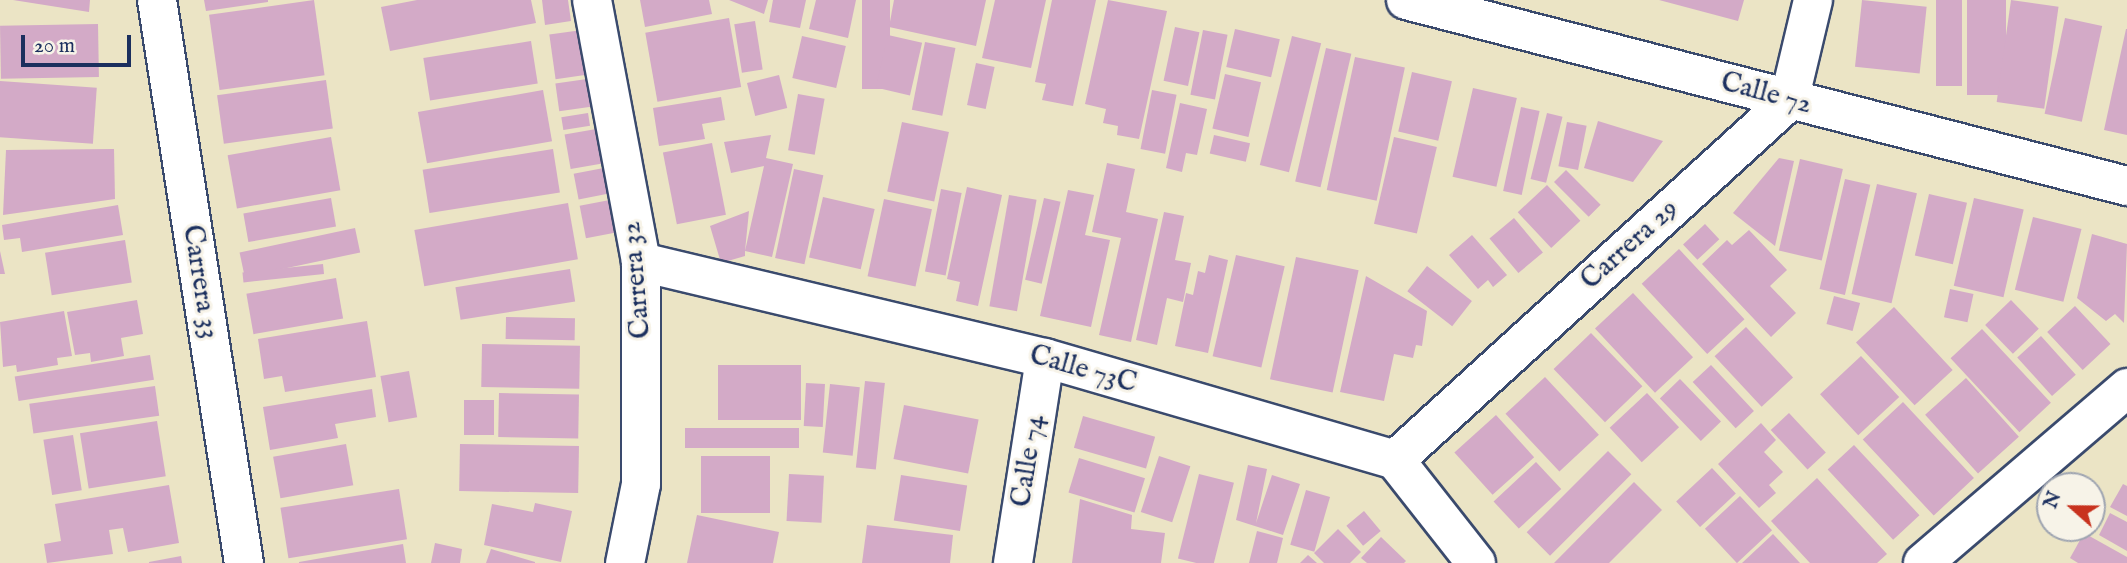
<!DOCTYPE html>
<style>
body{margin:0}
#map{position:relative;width:2127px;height:563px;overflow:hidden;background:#ebe4c5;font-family:"IM FELL English",serif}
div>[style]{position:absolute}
.building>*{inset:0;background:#d3aac7;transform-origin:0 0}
.roads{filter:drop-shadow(2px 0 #3a4a6d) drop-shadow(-2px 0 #3a4a6d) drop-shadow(0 2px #3a4a6d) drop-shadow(0 -2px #3a4a6d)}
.minor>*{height:38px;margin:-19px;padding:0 19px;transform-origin:19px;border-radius:19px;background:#fff}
span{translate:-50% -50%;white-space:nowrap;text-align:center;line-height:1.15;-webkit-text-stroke:6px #f7f3e8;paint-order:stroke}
.street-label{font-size:28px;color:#1b2f5e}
.north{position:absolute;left:2036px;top:472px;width:70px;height:70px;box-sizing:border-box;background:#f7f3e8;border:2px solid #9fa5b1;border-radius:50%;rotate:291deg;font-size:19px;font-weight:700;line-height:28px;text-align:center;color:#1b2f5e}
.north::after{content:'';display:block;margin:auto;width:24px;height:32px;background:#c8321e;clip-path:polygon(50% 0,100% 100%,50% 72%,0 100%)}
.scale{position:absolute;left:21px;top:35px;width:110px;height:32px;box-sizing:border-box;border:4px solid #1b2f5e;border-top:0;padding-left:9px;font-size:21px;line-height:24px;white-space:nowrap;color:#1b2f5e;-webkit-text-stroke:5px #f7f3e8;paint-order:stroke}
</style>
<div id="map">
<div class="building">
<i style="clip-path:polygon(13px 0,90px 0,89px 12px)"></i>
<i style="clip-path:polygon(204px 0,268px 0,268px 2px,206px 11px)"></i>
<i style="left:314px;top:0;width:76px;height:106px;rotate:82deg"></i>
<i style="clip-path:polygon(417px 0,531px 0,536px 23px,390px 51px,381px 7px)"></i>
<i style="clip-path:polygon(542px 0,568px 0,571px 21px,545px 25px)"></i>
<i style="clip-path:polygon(640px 0,709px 0,712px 14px,645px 27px)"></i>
<i style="clip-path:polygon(729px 0,768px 0,764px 14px)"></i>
<i style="clip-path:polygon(773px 0,806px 0,800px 28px,769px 22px)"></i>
<i style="clip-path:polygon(816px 0,856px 0,848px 38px,809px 29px)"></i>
<i style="left:862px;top:0;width:28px;height:89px"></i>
<i style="clip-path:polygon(894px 0,986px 0,976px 46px,889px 27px)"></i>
<i style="clip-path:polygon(995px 0,1046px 0,1031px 68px,982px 58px)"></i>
<i style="clip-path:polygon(1052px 0,1096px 0,1073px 106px,1042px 100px,1046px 84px,1035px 82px)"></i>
<i style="clip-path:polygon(1108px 0,1167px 11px,1139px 139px,1117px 135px,1118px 126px,1103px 123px,1106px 109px,1085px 104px)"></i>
<i style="clip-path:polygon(1659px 0,1744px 0,1738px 21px)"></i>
<i style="left:1862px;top:0;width:65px;height:67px;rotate:6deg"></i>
<i style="left:1936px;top:0;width:26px;height:86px"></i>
<i style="left:1967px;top:0;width:39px;height:95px"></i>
<i style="left:2011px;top:0;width:48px;height:103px;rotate:8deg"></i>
<i style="left:729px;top:18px;width:70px;height:85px;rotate:80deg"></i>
<i style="left:2065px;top:18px;width:38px;height:98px;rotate:12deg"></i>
<i style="left:755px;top:21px;width:49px;height:21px;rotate:81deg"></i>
<i style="left:98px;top:24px;width:53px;height:98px;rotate:89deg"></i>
<i style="left:1175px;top:27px;width:25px;height:55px;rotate:12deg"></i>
<i style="left:1235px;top:29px;width:46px;height:39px;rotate:13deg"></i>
<i style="clip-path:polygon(2126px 29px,2127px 29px,2127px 135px,2104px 130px)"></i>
<i style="left:582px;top:30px;width:45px;height:33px;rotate:82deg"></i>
<i style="left:1203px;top:30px;width:25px;height:66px;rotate:11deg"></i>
<i style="left:888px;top:35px;width:35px;height:54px;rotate:13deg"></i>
<i style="left:802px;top:36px;width:45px;height:43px;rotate:13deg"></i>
<i style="left:1292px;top:36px;width:30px;height:133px;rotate:14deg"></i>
<i style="left:531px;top:41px;width:43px;height:109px;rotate:81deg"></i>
<i style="left:925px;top:42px;width:31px;height:69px;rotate:11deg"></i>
<i style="left:1326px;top:48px;width:26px;height:137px;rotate:13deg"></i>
<i style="left:1355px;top:57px;width:51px;height:136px;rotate:12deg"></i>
<i style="left:976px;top:63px;width:19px;height:43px;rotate:12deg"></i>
<i style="left:1412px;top:72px;width:41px;height:61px;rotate:13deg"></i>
<i style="left:1225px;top:74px;width:37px;height:56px;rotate:13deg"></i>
<i style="left:779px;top:75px;width:34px;height:33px;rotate:76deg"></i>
<i style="left:594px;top:78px;width:28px;height:39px;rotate:82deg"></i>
<i style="left:326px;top:80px;width:49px;height:110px;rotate:82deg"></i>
<i style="left:0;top:81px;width:97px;height:56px;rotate:4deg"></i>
<i style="left:1473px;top:88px;width:45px;height:91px;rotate:13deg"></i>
<i style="left:543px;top:90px;width:52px;height:127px;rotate:80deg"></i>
<i style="left:1152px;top:90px;width:25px;height:60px;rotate:11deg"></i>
<i style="left:798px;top:94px;width:27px;height:57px;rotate:10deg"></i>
<i style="clip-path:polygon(721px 97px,725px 120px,702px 124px,705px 139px,659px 146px,653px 108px)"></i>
<i style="clip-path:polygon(1180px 103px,1207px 109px,1197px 155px,1186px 153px,1182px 172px,1166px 168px)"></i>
<i style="left:1521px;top:107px;width:19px;height:86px;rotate:12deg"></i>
<i style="left:588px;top:113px;width:13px;height:27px;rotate:81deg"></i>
<i style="left:1547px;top:113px;width:16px;height:68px;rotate:14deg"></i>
<i style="clip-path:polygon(1598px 121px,1663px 141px,1633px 182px,1584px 168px)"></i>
<i style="left:902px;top:122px;width:48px;height:71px;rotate:12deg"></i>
<i style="left:1567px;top:122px;width:20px;height:45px;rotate:11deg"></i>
<i style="left:602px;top:128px;width:35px;height:38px;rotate:80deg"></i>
<i style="clip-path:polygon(771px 135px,766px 158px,793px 164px,772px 257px,745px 251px,745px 256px,721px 263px,710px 226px,749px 211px,745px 251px,764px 166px,731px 173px,724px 142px)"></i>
<i style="left:1214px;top:135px;width:37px;height:19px;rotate:13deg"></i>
<i style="left:331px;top:137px;width:54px;height:105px;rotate:80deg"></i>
<i style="left:1394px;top:137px;width:44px;height:89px;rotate:13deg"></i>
<i style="left:712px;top:143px;width:73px;height:50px;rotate:79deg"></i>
<i style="clip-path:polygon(114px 149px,115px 199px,3px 215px,6px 150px)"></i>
<i style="left:553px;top:149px;width:44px;height:132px;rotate:81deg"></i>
<i style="clip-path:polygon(1779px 158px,1794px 161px,1775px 246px,1733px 213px)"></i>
<i style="left:1800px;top:159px;width:44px;height:94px;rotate:13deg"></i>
<i style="clip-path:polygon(1107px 163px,1135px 169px,1126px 212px,1158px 219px,1131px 342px,1099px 335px,1121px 238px,1092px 232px)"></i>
<i style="left:609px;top:167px;width:26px;height:36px;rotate:79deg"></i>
<i style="left:794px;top:169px;width:30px;height:91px;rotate:12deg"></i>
<i style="left:1566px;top:170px;width:49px;height:17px;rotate:45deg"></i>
<i style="left:1845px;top:179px;width:26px;height:113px;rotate:13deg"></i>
<i style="left:1877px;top:184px;width:41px;height:113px;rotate:13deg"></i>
<i style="left:1547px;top:185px;width:49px;height:40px;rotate:47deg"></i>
<i style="clip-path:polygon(967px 187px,1002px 195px,978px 306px,956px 301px,960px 282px,947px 279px)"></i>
<i style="left:941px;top:189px;width:21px;height:84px;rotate:11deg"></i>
<i style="clip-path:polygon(1068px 190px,1094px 195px,1085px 235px,1110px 240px,1091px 327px,1040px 316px)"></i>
<i style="left:1929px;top:194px;width:39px;height:63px;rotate:13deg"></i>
<i style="left:1009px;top:195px;width:28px;height:113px;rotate:10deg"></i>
<i style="left:823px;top:197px;width:53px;height:62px;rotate:13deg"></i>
<i style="left:331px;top:198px;width:29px;height:89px;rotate:80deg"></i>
<i style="left:1044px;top:198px;width:17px;height:84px;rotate:13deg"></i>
<i style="left:1974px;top:198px;width:51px;height:90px;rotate:13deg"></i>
<i style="left:615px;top:199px;width:33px;height:36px;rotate:79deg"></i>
<i style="left:884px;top:199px;width:49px;height:79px;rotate:12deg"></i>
<i style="left:568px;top:203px;width:57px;height:156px;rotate:80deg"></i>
<i style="clip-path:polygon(118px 205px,123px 235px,22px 252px,20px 238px,4px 240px,2px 225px)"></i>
<i style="clip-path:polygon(1164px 212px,1184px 216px,1175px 260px,1191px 263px,1183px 302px,1167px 298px,1157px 345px,1136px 340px)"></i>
<i style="left:2033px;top:217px;width:50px;height:75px;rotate:14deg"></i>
<i style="left:1514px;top:218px;width:45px;height:32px;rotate:50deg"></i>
<i style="left:1705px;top:224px;width:21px;height:30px;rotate:47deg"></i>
<i style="left:355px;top:228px;width:25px;height:118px;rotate:78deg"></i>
<i style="clip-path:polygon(1749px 230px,1787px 270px,1770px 286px,1796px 313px,1771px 337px,1702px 264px,1727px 240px,1732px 245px)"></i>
<i style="clip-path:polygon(2092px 234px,2127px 244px,2124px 323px,2115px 314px,2106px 321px,2077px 298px)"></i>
<i style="clip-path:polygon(1472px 235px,1507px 275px,1493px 287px,1488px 280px,1478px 289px,1449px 255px)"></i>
<i style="left:125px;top:240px;width:43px;height:81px;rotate:81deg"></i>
<i style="left:1679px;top:249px;width:96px;height:51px;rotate:47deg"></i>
<i style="clip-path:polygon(0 251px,5px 274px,0 274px)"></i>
<i style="clip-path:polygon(1209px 255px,1228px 260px,1208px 353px,1175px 346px,1186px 293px,1193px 295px,1198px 271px,1205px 273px)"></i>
<i style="left:1236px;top:255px;width:50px;height:104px;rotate:13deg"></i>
<i style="left:1296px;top:257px;width:64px;height:125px;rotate:12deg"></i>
<i style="left:323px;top:264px;width:10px;height:81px;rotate:84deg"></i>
<i style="left:1427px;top:266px;width:57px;height:32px;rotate:38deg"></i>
<i style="left:570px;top:269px;width:33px;height:116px;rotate:81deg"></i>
<i style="clip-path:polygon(1366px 276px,1427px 311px,1422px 346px,1416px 345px,1413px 358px,1394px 354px,1384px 401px,1340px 392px)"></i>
<i style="left:336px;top:278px;width:41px;height:91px;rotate:80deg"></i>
<i style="left:1950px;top:289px;width:24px;height:29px;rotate:12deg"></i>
<i style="left:1633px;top:293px;width:88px;height:52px;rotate:47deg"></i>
<i style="left:1834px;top:296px;width:27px;height:29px;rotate:15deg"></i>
<i style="clip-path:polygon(137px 300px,143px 334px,121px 338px,124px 356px,91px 362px,90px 353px,75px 355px,67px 312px)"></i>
<i style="left:2011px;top:300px;width:40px;height:36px;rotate:46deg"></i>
<i style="left:2075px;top:306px;width:52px;height:38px;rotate:47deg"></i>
<i style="left:1894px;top:307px;width:86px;height:52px;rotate:47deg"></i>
<i style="clip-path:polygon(64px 311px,72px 356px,57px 358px,58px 365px,17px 372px,16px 365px,3px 367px,0 322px)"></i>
<i style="left:506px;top:317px;width:69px;height:22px;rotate:1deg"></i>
<i style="clip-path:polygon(367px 321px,376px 377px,285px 392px,282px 376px,264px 379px,258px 339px)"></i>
<i style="left:1746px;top:327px;width:69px;height:43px;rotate:47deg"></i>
<i style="left:1982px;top:329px;width:101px;height:43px;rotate:47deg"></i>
<i style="left:1591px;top:333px;width:74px;height:52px;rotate:46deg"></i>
<i style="left:2041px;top:336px;width:52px;height:32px;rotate:48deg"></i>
<i style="left:482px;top:344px;width:98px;height:43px;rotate:1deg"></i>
<i style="left:150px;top:355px;width:25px;height:137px;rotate:81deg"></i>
<i style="left:1861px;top:356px;width:56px;height:56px;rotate:47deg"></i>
<i style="left:718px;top:365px;width:83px;height:55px"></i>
<i style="left:1711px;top:365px;width:63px;height:25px;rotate:47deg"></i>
<i style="left:409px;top:371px;width:47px;height:29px;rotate:80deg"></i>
<i style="left:1545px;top:377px;width:79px;height:54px;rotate:47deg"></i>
<i style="left:1966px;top:378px;width:79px;height:55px;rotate:48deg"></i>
<i style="left:1680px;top:379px;width:59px;height:28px;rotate:46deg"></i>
<i style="left:865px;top:381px;width:20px;height:87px;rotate:6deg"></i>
<i style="left:806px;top:383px;width:19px;height:43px;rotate:3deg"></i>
<i style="left:830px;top:384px;width:30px;height:69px;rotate:6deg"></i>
<i style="left:155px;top:386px;width:30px;height:127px;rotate:82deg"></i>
<i style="clip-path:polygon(372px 389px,376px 417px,335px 424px,338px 438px,270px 450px,263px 407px)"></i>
<i style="left:499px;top:393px;width:80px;height:44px;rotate:1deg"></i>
<i style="left:1647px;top:393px;width:47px;height:51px;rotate:47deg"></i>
<i style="left:464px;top:400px;width:30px;height:35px"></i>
<i style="left:1903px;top:402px;width:104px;height:55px;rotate:47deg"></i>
<i style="left:904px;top:405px;width:76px;height:55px;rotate:11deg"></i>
<i style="left:1789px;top:413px;width:54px;height:25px;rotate:47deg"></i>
<i style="left:1496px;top:415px;width:57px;height:56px;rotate:48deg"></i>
<i style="left:1083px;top:416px;width:75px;height:33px;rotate:16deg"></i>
<i style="left:157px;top:421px;width:56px;height:78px;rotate:81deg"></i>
<i style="clip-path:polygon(1761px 423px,1776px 440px,1764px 452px,1783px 472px,1769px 485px,1776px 493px,1759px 508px,1718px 464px)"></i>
<i style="left:685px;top:428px;width:114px;height:20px"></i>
<i style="left:73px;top:435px;width:56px;height:30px;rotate:81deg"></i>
<i style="left:346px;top:444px;width:42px;height:74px;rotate:80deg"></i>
<i style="left:460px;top:444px;width:119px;height:47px;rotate:1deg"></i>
<i style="left:1854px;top:445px;width:96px;height:36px;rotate:47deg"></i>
<i style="left:1608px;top:451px;width:33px;height:115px;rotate:45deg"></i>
<i style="left:701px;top:456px;width:69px;height:57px"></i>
<i style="left:1159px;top:456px;width:33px;height:59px;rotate:18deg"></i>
<i style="left:1079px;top:458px;width:69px;height:36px;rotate:17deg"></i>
<i style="left:1536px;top:462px;width:37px;height:58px;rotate:47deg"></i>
<i style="clip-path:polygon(1248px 465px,1267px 469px,1256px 523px,1272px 475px,1300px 484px,1283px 535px,1236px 520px)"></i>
<i style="left:1712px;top:468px;width:35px;height:49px;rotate:47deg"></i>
<i style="left:789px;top:474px;width:35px;height:47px;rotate:3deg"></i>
<i style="left:1199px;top:474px;width:36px;height:87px;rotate:14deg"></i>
<i style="left:901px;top:475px;width:67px;height:46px;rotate:9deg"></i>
<i style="clip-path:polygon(1817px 478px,1887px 554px,1877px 563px,1810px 563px,1771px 521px)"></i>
<i style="clip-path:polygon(1634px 482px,1662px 510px,1609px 563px,1554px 563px)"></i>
<i style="clip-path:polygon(2123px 484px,2127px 486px,2127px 516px,2110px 507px)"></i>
<i style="clip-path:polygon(169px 485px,179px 543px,128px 552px,123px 528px,109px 530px,113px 554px,47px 563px,44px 544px,61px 541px,55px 504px)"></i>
<i style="left:399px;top:489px;width:51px;height:120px;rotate:81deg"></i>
<i style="left:1306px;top:490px;width:25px;height:57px;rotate:16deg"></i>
<i style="left:1740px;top:496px;width:47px;height:48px;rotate:47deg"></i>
<i style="clip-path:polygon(1080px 499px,1132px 515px,1131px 529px,1165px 533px,1161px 563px,1072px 563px)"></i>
<i style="clip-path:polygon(535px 503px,572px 511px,561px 562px,484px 545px,492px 504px,533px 512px)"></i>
<i style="left:1364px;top:511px;width:26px;height:23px;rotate:50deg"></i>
<i style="clip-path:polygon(2110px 513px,2127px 522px,2127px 551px,2099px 535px)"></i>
<i style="clip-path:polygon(697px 515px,779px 532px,773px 563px,687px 563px)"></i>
<i style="clip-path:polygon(867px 525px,953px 535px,950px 563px,862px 563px)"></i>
<i style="clip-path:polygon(1338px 529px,1361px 552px,1350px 563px,1324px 563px,1314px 553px)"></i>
<i style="clip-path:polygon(1257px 531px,1283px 538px,1277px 563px,1249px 563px)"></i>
<i style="clip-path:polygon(2084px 533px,2127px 557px,2127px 563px,2078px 563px,2070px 558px)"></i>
<i style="clip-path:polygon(1773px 534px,1800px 563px,1742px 563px)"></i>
<i style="clip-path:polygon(1381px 537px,1406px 561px,1404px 563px,1367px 563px,1361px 558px)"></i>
<i style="clip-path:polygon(435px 543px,462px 549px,460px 563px,431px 563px)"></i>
<i style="clip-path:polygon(403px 544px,406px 563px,299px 563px,299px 562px)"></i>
<i style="clip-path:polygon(491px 549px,535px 562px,535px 563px,486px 563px)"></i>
<i style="clip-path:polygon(1308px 555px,1317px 563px,1300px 563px)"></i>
<i style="clip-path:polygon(181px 556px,182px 563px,149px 563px,149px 562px)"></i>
</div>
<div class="roads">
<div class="minor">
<i style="left:157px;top:0;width:570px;rotate:81.22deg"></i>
<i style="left:592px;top:0;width:267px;rotate:79.4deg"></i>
<i style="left:641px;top:262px;width:222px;rotate:90deg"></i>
<i style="left:641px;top:484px;width:81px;rotate:101.4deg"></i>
<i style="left:1406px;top:0;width:745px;rotate:14.47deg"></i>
<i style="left:641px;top:262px;width:415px;rotate:13.4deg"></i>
<i style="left:1045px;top:358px;width:365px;rotate:16.2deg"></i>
<i style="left:1395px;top:460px;width:131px;rotate:51.8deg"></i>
<i style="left:1395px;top:460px;width:533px;rotate:-42.34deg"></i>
<i style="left:1789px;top:101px;width:104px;rotate:-76.6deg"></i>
<i style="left:1013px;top:563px;width:207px;rotate:-81.1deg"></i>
<i style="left:1923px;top:563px;width:269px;rotate:-40.6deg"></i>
</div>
</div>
<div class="street-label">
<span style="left:1766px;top:94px;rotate:15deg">Calle 72</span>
<span style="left:1630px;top:245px;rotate:-42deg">Carrera 29</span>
<span style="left:637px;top:280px;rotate:-95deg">Carrera 32</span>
<span style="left:200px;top:282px;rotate:81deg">Carrera 33</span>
<span style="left:1083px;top:370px;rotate:16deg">Calle 73C</span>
<span style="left:1029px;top:461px;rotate:-81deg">Calle 74</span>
</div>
<div class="north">N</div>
<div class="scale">20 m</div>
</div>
